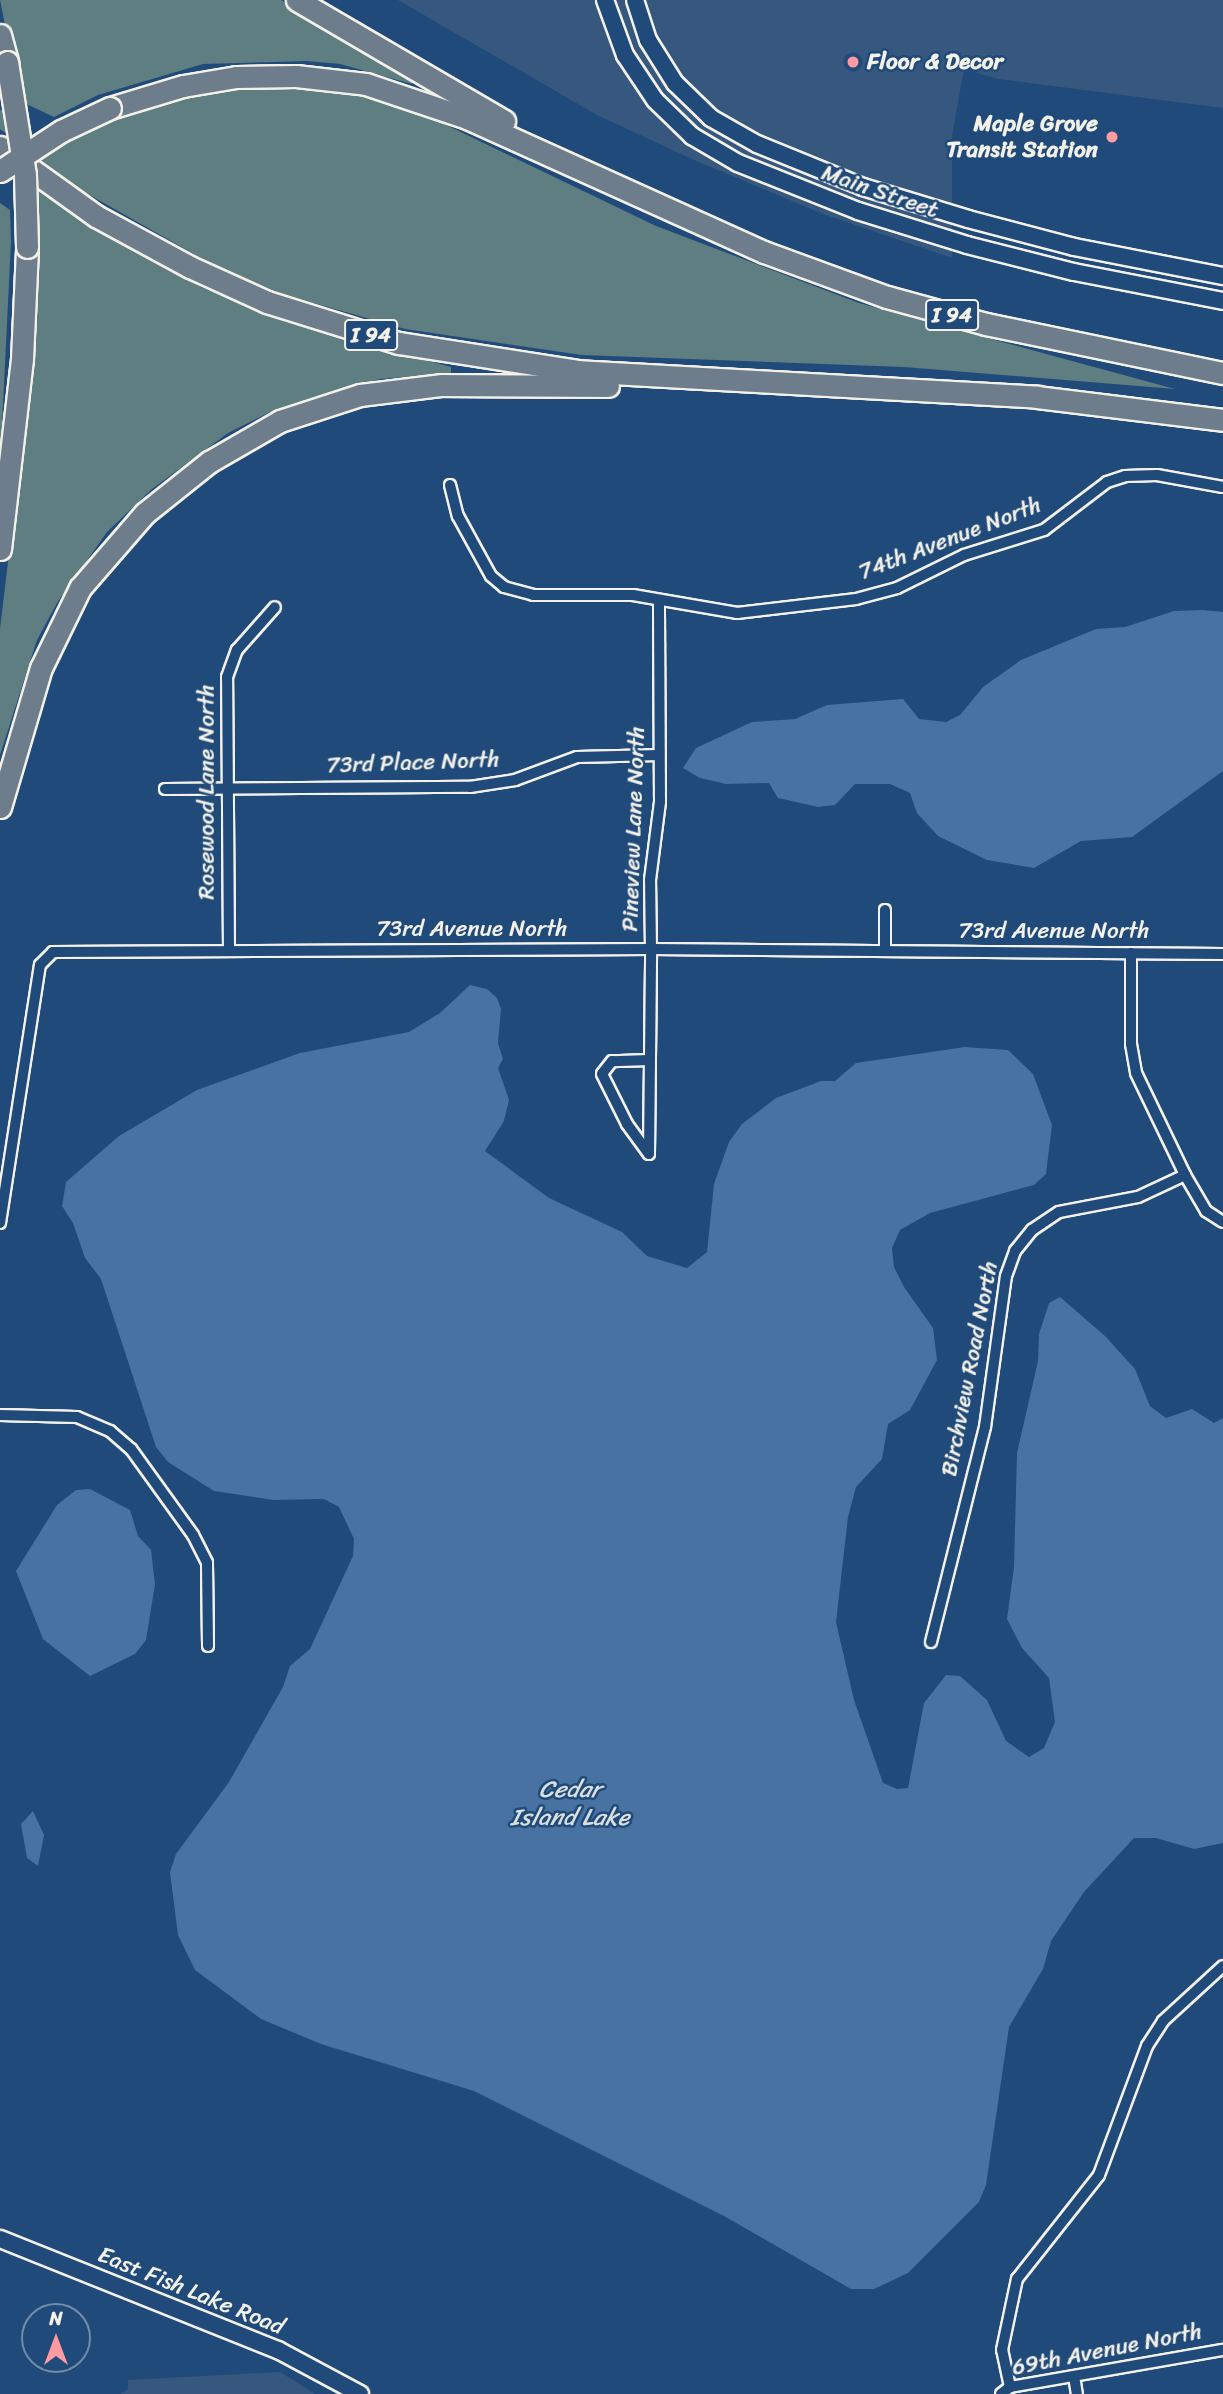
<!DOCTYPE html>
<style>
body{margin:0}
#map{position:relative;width:1223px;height:2394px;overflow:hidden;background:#1f4a7a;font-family:Sriracha,sans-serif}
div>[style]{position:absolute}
.built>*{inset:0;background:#36587e}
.green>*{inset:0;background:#5e7e82}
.water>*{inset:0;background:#4772a1}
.roads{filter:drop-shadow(2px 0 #f4f1e8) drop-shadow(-2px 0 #f4f1e8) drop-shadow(0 2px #f4f1e8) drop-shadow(0 -2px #f4f1e8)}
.street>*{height:10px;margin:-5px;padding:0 5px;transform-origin:5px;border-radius:5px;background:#1f4a7a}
.secondary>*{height:16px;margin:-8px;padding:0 8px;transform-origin:8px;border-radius:8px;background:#1f4a7a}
.highway>*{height:21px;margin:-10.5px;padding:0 10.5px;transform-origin:10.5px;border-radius:10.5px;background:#6d7d8c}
.bridges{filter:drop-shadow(2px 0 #f4f1e8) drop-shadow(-2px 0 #f4f1e8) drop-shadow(0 2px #f4f1e8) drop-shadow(0 -2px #f4f1e8)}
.highway-bridge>*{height:21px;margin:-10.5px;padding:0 10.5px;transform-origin:10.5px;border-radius:10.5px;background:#6d7d8c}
.dots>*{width:19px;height:19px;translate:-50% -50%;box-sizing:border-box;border:4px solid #1f4a7a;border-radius:50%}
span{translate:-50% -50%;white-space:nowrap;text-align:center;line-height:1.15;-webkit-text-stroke:5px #1f4a7a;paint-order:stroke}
.shield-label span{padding:2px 5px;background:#1f4a7a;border:2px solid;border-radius:5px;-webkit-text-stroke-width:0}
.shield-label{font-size:21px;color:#f4f1e8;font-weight:700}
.poi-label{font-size:23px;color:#f4f1e8;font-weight:700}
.left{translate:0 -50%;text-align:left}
.right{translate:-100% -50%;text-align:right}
.street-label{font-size:23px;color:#f4f1e8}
.water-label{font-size:24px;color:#dadedd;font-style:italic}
.north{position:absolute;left:21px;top:2303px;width:70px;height:70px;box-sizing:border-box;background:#1f4a7a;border:2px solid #748da6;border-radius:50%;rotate:0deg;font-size:19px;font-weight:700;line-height:28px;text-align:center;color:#f4f1e8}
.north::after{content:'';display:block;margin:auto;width:24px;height:32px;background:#ff9aa2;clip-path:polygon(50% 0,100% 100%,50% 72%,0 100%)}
</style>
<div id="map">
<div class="built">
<i style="clip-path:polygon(398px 0,1223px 0,1223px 108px,998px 79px,964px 69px,952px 136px,952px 258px,823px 214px,694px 160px,597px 115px)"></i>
<i style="clip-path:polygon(280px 2372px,315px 2394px,120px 2394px,128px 2389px,128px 2380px)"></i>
</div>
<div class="green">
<i style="clip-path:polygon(0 0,281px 0,414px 78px,412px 84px,340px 64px,307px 61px,203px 64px,98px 95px,54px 117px,20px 101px)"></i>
<i style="clip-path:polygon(259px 84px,362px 94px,411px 108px,656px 226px,859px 303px,1175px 389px,904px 367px,582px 355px,405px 329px,282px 294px,215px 266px,81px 190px,0 129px,0 109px,44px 148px,112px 114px,204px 91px)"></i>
<i style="clip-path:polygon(0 159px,30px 184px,128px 247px,201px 287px,286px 322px,451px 367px,451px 374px,380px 379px,272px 411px,228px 433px,152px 489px,107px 532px,57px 603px,37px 640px,0 755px,0 629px,10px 545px,31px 193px,0 169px)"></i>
<i style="clip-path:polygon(0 203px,10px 210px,11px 242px,0 466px)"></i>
</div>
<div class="water">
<i style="clip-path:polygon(1203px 610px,1223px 612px,1223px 771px,1132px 837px,1081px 841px,1034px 868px,987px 860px,938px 836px,917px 813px,910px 793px,890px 784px,855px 784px,835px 805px,818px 807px,778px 798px,769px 783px,726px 784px,700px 778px,683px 768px,696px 748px,752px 722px,795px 719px,827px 705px,903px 699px,919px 719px,946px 722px,960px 715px,983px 687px,1021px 660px,1096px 629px,1125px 627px,1174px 611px)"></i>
<i style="clip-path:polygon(470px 985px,487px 989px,497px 998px,501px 1009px,498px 1043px,503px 1059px,498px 1068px,509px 1100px,504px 1121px,485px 1151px,549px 1198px,622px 1232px,647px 1256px,687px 1268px,707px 1252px,714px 1184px,729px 1142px,742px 1124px,776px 1098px,821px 1081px,835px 1081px,856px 1063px,965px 1047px,1008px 1050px,1033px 1074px,1052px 1125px,1046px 1174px,1034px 1185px,930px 1213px,900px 1230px,892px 1248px,894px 1267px,904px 1287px,933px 1328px,937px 1360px,910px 1410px,888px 1424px,882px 1459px,856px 1487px,848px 1517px,836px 1622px,854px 1700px,883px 1783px,897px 1789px,908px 1788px,924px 1703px,946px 1675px,960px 1676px,987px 1700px,1006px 1741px,1029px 1757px,1044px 1748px,1055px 1722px,1049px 1678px,1022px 1648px,1007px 1619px,1014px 1567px,1017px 1453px,1038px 1361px,1039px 1334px,1049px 1303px,1060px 1297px,1105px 1336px,1135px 1369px,1150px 1406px,1166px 1418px,1192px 1409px,1214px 1423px,1223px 1418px,1223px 1843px,1194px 1849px,1156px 1838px,1134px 1838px,1084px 1892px,1051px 1941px,1043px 1969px,1009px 2027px,986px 2185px,979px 2202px,908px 2273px,874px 2289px,851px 2289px,724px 2216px,474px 2091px,321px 2044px,261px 2019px,195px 1970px,178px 1935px,170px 1872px,176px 1854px,229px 1782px,283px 1687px,290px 1666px,310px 1649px,353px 1556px,354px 1539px,339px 1507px,324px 1499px,274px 1500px,214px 1491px,168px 1462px,156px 1447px,101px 1279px,85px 1258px,73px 1223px,62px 1206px,66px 1182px,119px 1136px,197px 1090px,300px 1053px,409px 1032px,440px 1013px)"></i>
<i style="clip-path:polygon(90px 1489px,130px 1510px,138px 1536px,151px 1550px,155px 1584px,146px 1640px,135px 1654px,90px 1676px,43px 1639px,16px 1571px,57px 1505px,76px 1490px)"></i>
<i style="clip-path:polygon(33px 1811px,44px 1835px,38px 1866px,27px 1858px,21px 1824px)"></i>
</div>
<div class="roads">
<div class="street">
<i style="left:450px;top:485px;width:32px;rotate:76deg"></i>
<i style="left:458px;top:516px;width:68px;rotate:61.2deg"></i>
<i style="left:491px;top:576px;width:17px;rotate:40deg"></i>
<i style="left:504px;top:587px;width:30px;rotate:15deg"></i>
<i style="left:533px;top:595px;width:100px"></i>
<i style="left:633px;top:595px;width:106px;rotate:9.8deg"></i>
<i style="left:737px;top:613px;width:120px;rotate:-6.7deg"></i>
<i style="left:856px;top:599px;width:42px;rotate:-15deg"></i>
<i style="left:897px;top:588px;width:75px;rotate:-26.2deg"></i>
<i style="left:964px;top:555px;width:84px;rotate:-17.4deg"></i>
<i style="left:1044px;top:530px;width:79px;rotate:-37.3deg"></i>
<i style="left:1107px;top:482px;width:19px;rotate:-18deg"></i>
<i style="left:1125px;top:476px;width:32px;rotate:-2deg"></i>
<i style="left:1157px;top:475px;width:67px;rotate:10.3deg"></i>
<i style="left:165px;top:789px;width:305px;rotate:-0.4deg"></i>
<i style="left:470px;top:787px;width:46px;rotate:-8.8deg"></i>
<i style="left:515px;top:780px;width:66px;rotate:-20.4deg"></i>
<i style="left:577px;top:757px;width:82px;rotate:-1.4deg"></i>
<i style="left:229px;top:951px;width:274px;rotate:-90.4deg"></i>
<i style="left:227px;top:677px;width:29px;rotate:-70deg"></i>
<i style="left:237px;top:650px;width:57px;rotate:-48.5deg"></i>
<i style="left:885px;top:951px;width:41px;rotate:-90deg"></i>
<i style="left:1131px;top:953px;width:91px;rotate:90deg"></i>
<i style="left:1131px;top:1044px;width:29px;rotate:80deg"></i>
<i style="left:1136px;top:1073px;width:113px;rotate:64.3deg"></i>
<i style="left:1185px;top:1175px;width:42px;rotate:59.7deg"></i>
<i style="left:1206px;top:1211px;width:20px;rotate:33deg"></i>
<i style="left:649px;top:1060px;width:37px;rotate:178deg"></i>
<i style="left:612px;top:1061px;width:16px;rotate:128deg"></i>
<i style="left:602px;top:1074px;width:56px;rotate:63.4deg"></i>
<i style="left:627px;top:1124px;width:37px;rotate:54deg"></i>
<i style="left:649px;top:1154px;width:205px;rotate:-89.4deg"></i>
<i style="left:651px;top:949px;width:69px;rotate:-90.8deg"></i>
<i style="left:650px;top:880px;width:79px;rotate:-82.7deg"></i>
<i style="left:660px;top:802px;width:202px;rotate:-90.3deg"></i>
<i style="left:0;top:1223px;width:261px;rotate:-81.2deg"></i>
<i style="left:40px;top:965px;width:18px;rotate:-45deg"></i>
<i style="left:53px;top:952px;width:598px;rotate:-0.29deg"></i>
<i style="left:651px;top:949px;width:572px;rotate:0.5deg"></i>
<i style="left:0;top:1415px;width:77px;rotate:1.5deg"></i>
<i style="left:77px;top:1417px;width:36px;rotate:23deg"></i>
<i style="left:110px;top:1431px;width:28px;rotate:41deg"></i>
<i style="left:131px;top:1449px;width:106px;rotate:54.2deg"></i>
<i style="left:193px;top:1535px;width:31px;rotate:63deg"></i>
<i style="left:207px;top:1563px;width:83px;rotate:89.3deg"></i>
<i style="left:931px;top:1642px;width:222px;rotate:-75.9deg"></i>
<i style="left:985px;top:1427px;width:152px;rotate:-82.1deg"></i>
<i style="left:1006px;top:1276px;width:27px;rotate:-70deg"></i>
<i style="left:1015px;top:1251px;width:27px;rotate:-51deg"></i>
<i style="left:1032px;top:1230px;width:32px;rotate:-34deg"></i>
<i style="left:1059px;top:1212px;width:80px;rotate:-10.8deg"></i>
<i style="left:1138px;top:1197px;width:52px;rotate:-25.1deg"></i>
<i style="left:1074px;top:2376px;width:18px;rotate:81deg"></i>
<i style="left:1010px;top:2387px;width:38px;rotate:-102deg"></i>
<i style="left:1002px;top:2350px;width:73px;rotate:-78.1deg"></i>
<i style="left:1017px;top:2279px;width:132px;rotate:-51.7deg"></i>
<i style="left:1099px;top:2175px;width:138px;rotate:-69.6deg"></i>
<i style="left:1147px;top:2046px;width:30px;rotate:-57deg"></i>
<i style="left:1163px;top:2021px;width:81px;rotate:-42.5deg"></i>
<i style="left:1001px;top:2394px;width:11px;rotate:-38deg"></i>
<i style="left:1010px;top:2387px;width:216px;rotate:-9.9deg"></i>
</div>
<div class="secondary">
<i style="left:605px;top:0;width:59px;rotate:70deg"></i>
<i style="left:625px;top:55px;width:54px;rotate:56.3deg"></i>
<i style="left:655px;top:100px;width:52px;rotate:44.2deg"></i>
<i style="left:692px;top:136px;width:53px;rotate:30.4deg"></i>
<i style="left:738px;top:163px;width:129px;rotate:21.8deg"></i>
<i style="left:858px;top:211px;width:114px;rotate:17.3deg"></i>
<i style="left:967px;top:245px;width:110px;rotate:14.2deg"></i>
<i style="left:1074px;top:272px;width:152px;rotate:11deg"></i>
<i style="left:635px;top:0;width:42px;rotate:72deg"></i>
<i style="left:648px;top:40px;width:51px;rotate:57.9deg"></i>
<i style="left:675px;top:83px;width:50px;rotate:44.2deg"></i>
<i style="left:711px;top:118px;width:53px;rotate:29.5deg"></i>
<i style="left:757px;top:144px;width:114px;rotate:22.1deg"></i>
<i style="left:863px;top:187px;width:110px;rotate:16.9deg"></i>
<i style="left:968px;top:219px;width:110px;rotate:14.8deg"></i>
<i style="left:1074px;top:247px;width:152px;rotate:11deg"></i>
<i style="left:0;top:2239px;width:299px;rotate:21.8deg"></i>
<i style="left:278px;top:2350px;width:93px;rotate:28.2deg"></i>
</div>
<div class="highway">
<i style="left:297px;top:0;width:240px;rotate:30.3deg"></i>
<i style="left:0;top:35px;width:28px;rotate:75deg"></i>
<i style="left:110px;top:108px;width:76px;rotate:-16.8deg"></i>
<i style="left:183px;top:86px;width:54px;rotate:-9.6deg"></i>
<i style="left:236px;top:77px;width:60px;rotate:-1deg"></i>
<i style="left:296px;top:76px;width:70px;rotate:6.5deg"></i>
<i style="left:366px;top:84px;width:107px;rotate:18.6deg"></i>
<i style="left:467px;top:118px;width:326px;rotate:24.3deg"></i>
<i style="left:764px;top:252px;width:131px;rotate:20.1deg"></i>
<i style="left:887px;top:297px;width:103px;rotate:15.3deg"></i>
<i style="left:986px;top:324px;width:242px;rotate:11.7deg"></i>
<i style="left:0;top:147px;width:118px;rotate:35.7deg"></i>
<i style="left:96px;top:216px;width:107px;rotate:28.5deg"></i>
<i style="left:190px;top:267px;width:85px;rotate:24.4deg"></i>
<i style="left:267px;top:302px;width:138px;rotate:17.3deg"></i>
<i style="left:399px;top:343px;width:180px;rotate:8.9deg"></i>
<i style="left:577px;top:371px;width:461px;rotate:3.2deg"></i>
<i style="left:1037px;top:397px;width:187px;rotate:7deg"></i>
<i style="left:0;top:549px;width:191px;rotate:-83.4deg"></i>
<i style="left:22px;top:359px;width:112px;rotate:-87.4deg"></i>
<i style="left:0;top:807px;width:145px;rotate:-73.6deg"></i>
<i style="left:41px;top:668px;width:89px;rotate:-64deg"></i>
<i style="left:80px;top:588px;width:99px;rotate:-49.1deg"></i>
<i style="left:145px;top:513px;width:82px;rotate:-38.6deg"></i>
<i style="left:209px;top:462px;width:82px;rotate:-30deg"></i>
<i style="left:280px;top:421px;width:84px;rotate:-18deg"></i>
<i style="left:360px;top:395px;width:83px;rotate:-7deg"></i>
<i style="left:442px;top:385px;width:166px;rotate:0.3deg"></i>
</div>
</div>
<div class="bridges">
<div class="highway-bridge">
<i style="left:7px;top:62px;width:114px;rotate:80.9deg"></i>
<i style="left:25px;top:175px;width:72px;rotate:88.4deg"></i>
<i style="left:0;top:171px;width:73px;rotate:-33.3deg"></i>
<i style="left:61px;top:131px;width:54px;rotate:-25.1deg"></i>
</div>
</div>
<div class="dots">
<i style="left:853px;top:62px;background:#ff9aa2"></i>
<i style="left:1112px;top:137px;background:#ff9aa2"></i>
</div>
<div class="shield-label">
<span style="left:952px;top:315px">I 94</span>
<span style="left:371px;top:335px">I 94</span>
</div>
<div class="poi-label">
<span class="left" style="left:867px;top:62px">Floor &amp; Decor</span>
<span class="right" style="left:1098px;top:137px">Maple Grove<br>Transit Station</span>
</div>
<div class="street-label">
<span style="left:880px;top:192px;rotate:19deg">Main Street</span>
<span style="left:950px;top:539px;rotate:-21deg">74th Avenue North</span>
<span style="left:413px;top:763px;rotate:-2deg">73rd Place North</span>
<span style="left:207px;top:792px;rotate:-90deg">Rosewood Lane North</span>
<span style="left:634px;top:829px;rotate:-88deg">Pineview Lane North</span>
<span style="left:472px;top:929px">73rd Avenue North</span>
<span style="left:1054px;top:931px">73rd Avenue North</span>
<span style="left:970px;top:1369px;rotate:-79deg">Birchview Road North</span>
<span style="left:191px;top:2291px;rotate:22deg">East Fish Lake Road</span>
<span style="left:1107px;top:2350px;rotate:-11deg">69th Avenue North</span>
</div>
<div class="water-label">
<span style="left:570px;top:1804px">Cedar<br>Island Lake</span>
</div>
<div class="north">N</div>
</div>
